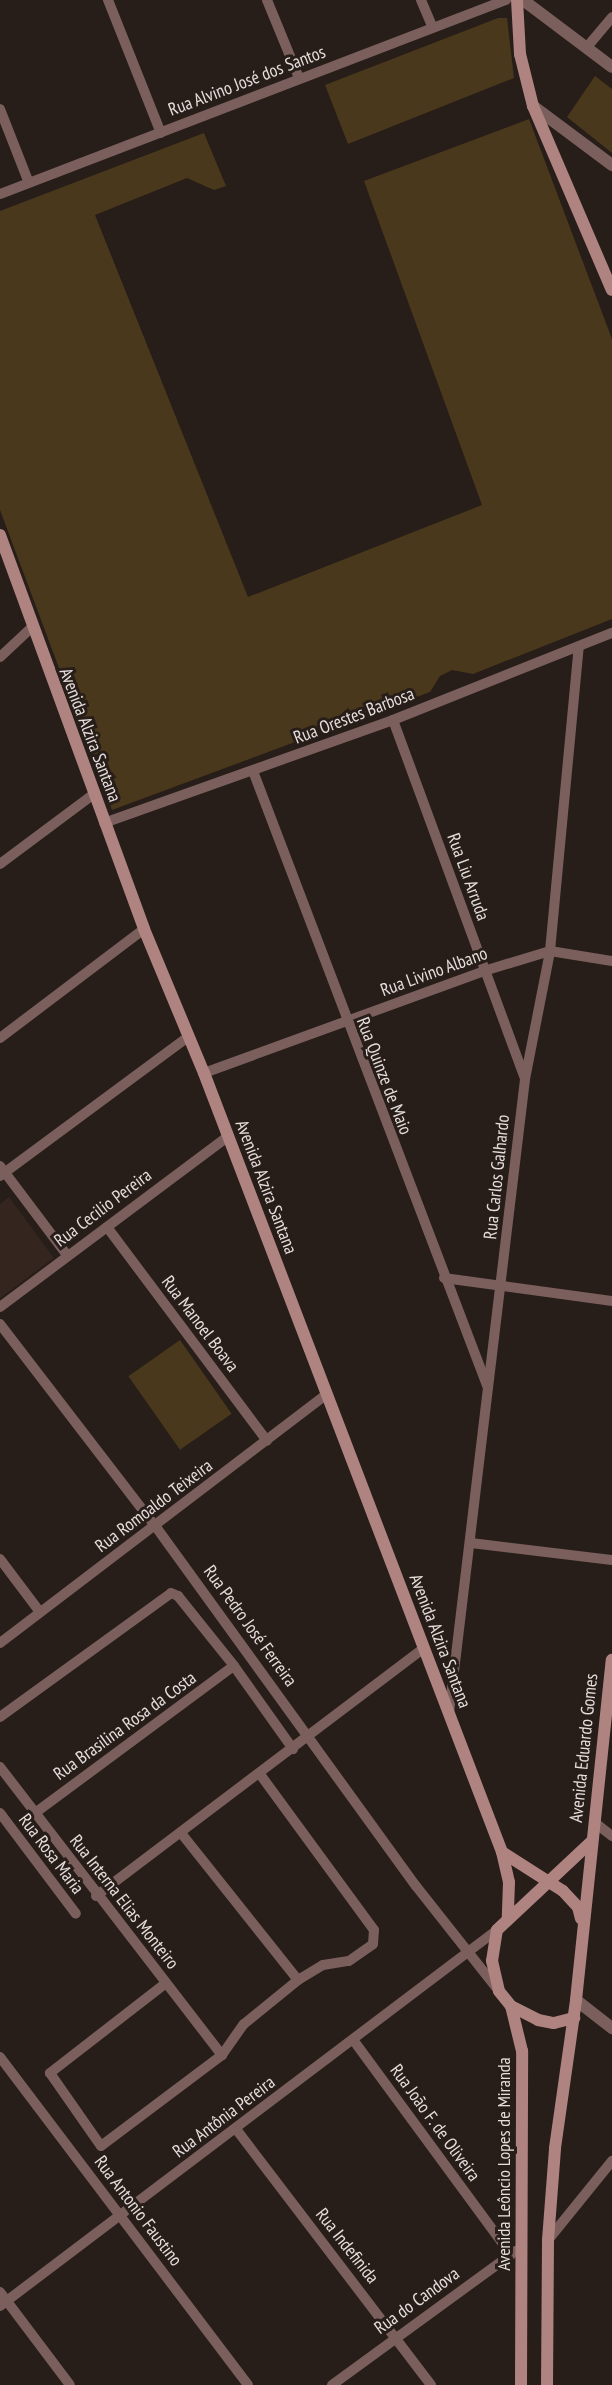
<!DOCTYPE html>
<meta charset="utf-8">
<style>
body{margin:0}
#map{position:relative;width:612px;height:2385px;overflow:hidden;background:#271d19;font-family:"PT Sans Narrow",sans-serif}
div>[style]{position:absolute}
.built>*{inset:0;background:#35251f}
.green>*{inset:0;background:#49381b;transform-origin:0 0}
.minor>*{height:10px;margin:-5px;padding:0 5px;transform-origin:5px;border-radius:5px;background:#7a5f5d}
.tertiary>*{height:12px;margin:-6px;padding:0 6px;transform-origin:6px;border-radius:6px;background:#7a5f5d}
.secondary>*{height:12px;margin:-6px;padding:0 6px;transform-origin:6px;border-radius:6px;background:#ae8380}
span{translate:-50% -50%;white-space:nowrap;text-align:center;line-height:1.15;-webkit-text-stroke:6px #271d19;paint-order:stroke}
.street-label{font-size:18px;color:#e5dedc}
</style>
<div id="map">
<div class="built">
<i style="clip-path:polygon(9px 1197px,54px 1258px,0 1298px,0 1204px)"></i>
</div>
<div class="green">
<i style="clip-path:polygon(498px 18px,507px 18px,514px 78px,348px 144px,325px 85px)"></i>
<i style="clip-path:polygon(595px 76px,612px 89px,612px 153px,567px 117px)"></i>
<i style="clip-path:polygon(529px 119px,612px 339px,612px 619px,473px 674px,452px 670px,440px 676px,430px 692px,112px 810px,0 510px,0 211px,204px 133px,226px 186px,214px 190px,187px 178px,95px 215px,248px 597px,482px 505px,364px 181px)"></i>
<i style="left:180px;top:1340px;width:90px;height:63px;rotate:55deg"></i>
</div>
<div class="minor">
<i style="left:108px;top:0;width:143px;rotate:68.3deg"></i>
<i style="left:267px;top:0;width:84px;rotate:67.7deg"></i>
<i style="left:421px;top:0;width:30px;rotate:67deg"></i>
<i style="left:587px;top:47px;width:39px;rotate:-50deg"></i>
<i style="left:0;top:109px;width:79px;rotate:68.6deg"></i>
<i style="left:0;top:194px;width:542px;rotate:-20.98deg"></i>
<i style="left:0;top:657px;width:42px;rotate:-43.1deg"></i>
<i style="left:393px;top:720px;width:380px;rotate:69.8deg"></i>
<i style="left:253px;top:771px;width:660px;rotate:69.15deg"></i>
<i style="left:104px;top:823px;width:307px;rotate:-19.6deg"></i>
<i style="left:393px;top:720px;width:236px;rotate:-21.7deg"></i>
<i style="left:0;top:864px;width:117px;rotate:-36.7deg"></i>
<i style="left:0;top:1038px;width:181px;rotate:-37.1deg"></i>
<i style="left:204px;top:1073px;width:298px;rotate:-20deg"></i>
<i style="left:484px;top:971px;width:69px;rotate:-16.9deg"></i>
<i style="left:550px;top:951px;width:63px;rotate:9.2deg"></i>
<i style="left:0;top:1166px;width:111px;rotate:53deg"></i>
<i style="left:0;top:1176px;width:235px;rotate:-36.5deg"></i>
<i style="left:107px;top:1227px;width:267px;rotate:53.2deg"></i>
<i style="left:444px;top:1278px;width:170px;rotate:7.8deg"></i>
<i style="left:0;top:1307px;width:284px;rotate:-36.8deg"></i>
<i style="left:0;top:1324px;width:256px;rotate:52.5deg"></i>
<i style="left:156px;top:1527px;width:443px;rotate:54.1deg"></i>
<i style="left:416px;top:1886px;width:134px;rotate:51.7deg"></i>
<i style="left:471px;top:1543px;width:142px;rotate:6.9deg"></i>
<i style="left:0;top:1559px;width:66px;rotate:53deg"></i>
<i style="left:0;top:1643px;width:411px;rotate:-37.3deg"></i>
<i style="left:449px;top:1713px;width:639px;rotate:-83.16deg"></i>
<i style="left:525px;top:1079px;width:130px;rotate:-78.9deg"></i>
<i style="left:550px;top:951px;width:306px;rotate:-84.6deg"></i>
<i style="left:0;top:1717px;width:211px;rotate:-35.9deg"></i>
<i style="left:171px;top:1593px;width:8px;rotate:23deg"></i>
<i style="left:178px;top:1596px;width:90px;rotate:51.3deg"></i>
<i style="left:234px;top:1666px;width:102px;rotate:54.6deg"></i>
<i style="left:0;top:1767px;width:364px;rotate:52.4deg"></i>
<i style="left:0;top:1813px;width:126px;rotate:53deg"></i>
<i style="left:35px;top:1813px;width:247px;rotate:-36.5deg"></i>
<i style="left:594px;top:1822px;width:23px;rotate:38deg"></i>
<i style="left:181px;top:1833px;width:188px;rotate:51.5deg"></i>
<i style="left:96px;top:1896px;width:410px;rotate:-37.1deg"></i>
<i style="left:166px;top:1983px;width:147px;rotate:142.2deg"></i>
<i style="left:50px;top:2073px;width:89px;rotate:55.1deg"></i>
<i style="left:101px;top:2146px;width:151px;rotate:-36.9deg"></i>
<i style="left:222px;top:2055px;width:38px;rotate:-55deg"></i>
<i style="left:244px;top:2024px;width:70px;rotate:-39.2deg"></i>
<i style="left:298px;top:1980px;width:29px;rotate:-31deg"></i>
<i style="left:323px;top:1965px;width:26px;rotate:-9deg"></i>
<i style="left:349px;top:1961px;width:29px;rotate:-35deg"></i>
<i style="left:373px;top:1944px;width:14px;rotate:-86deg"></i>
<i style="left:374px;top:1930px;width:193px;rotate:-126.2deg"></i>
<i style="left:354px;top:2041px;width:263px;rotate:53.7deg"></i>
<i style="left:0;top:2057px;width:411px;rotate:52.9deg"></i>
<i style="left:236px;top:2129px;width:322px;rotate:52.7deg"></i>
<i style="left:548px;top:2240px;width:102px;rotate:-51deg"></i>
<i style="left:0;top:2292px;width:116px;rotate:53deg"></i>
<i style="left:0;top:2306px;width:623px;rotate:-37.11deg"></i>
<i style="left:332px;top:2385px;width:228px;rotate:-36.1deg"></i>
</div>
<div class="tertiary">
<i style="left:523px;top:0;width:111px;rotate:37deg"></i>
<i style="left:533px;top:106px;width:99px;rotate:36.8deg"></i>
<i style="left:576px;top:2000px;width:46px;rotate:37.9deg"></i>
</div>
<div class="secondary">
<i style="left:517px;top:0;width:54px;rotate:86.8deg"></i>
<i style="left:520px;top:54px;width:54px;rotate:76deg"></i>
<i style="left:533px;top:106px;width:200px;rotate:66.8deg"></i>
<i style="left:0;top:535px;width:419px;rotate:69.9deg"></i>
<i style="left:144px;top:929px;width:156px;rotate:67.4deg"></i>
<i style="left:204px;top:1073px;width:834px;rotate:69.07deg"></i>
<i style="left:502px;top:1852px;width:31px;rotate:77deg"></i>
<i style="left:509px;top:1882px;width:35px;rotate:92deg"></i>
<i style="left:502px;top:1852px;width:72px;rotate:32.6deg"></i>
<i style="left:563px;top:1891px;width:22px;rotate:47deg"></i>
<i style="left:578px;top:1907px;width:12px;rotate:76deg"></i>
<i style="left:511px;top:2006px;width:30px;rotate:27deg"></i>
<i style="left:538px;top:2020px;width:16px;rotate:11deg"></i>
<i style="left:554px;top:2023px;width:21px;rotate:-14deg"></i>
<i style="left:521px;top:2385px;width:334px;rotate:-89.8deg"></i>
<i style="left:522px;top:2051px;width:46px;rotate:-103.7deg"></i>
<i style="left:511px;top:2006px;width:19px;rotate:-129deg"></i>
<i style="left:499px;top:1991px;width:31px;rotate:-103deg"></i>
<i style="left:492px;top:1961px;width:31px;rotate:-81deg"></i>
<i style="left:497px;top:1930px;width:130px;rotate:-43.1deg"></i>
<i style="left:547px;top:2385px;width:145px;rotate:-89.6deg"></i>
<i style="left:548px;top:2240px;width:92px;rotate:-85.6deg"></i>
<i style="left:555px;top:2148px;width:149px;rotate:-81.9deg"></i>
<i style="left:576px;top:2000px;width:342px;rotate:-84deg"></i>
</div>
<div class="street-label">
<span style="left:247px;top:81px;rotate:-21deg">Rua Alvino José dos Santos</span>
<span style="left:354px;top:716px;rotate:-21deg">Rua Orestes Barbosa</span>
<span style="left:90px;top:735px;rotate:69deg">Avenida Alzira Santana</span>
<span style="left:468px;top:877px;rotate:70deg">Rua Liu Arruda</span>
<span style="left:434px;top:972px;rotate:-20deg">Rua Livino Albano</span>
<span style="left:384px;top:1076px;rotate:69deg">Rua Quinze de Maio</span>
<span style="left:497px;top:1177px;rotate:-84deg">Rua Carlos Galhardo</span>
<span style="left:266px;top:1187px;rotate:69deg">Avenida Alzira Santana</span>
<span style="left:103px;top:1208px;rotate:-37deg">Rua Cecilio Pereira</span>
<span style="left:200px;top:1324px;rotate:53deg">Rua Manoel Boava</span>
<span style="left:154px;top:1506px;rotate:-37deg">Rua Romoaldo Teixeira</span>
<span style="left:250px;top:1626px;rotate:54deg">Rua Pedro José Ferreira</span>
<span style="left:440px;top:1641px;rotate:69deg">Avenida Alzira Santana</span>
<span style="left:125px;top:1726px;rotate:-36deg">Rua Brasilina Rosa da Costa</span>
<span style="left:584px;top:1748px;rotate:-84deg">Avenida Eduardo Gomes</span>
<span style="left:51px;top:1854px;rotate:53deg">Rua Rosa Maria</span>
<span style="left:124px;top:1902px;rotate:52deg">Rua Interna Elias Monteiro</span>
<span style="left:224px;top:2117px;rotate:-37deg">Rua Antônia Pereira</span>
<span style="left:435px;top:2123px;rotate:54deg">Rua João F. de Oliveira</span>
<span style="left:504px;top:2164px;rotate:-90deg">Avenida Leôncio Lopes de Miranda</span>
<span style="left:138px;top:2211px;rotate:53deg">Rua Antonio Faustino</span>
<span style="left:347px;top:2246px;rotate:52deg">Rua Indefinida</span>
<span style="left:417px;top:2301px;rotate:-36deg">Rua do Candova</span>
</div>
</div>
